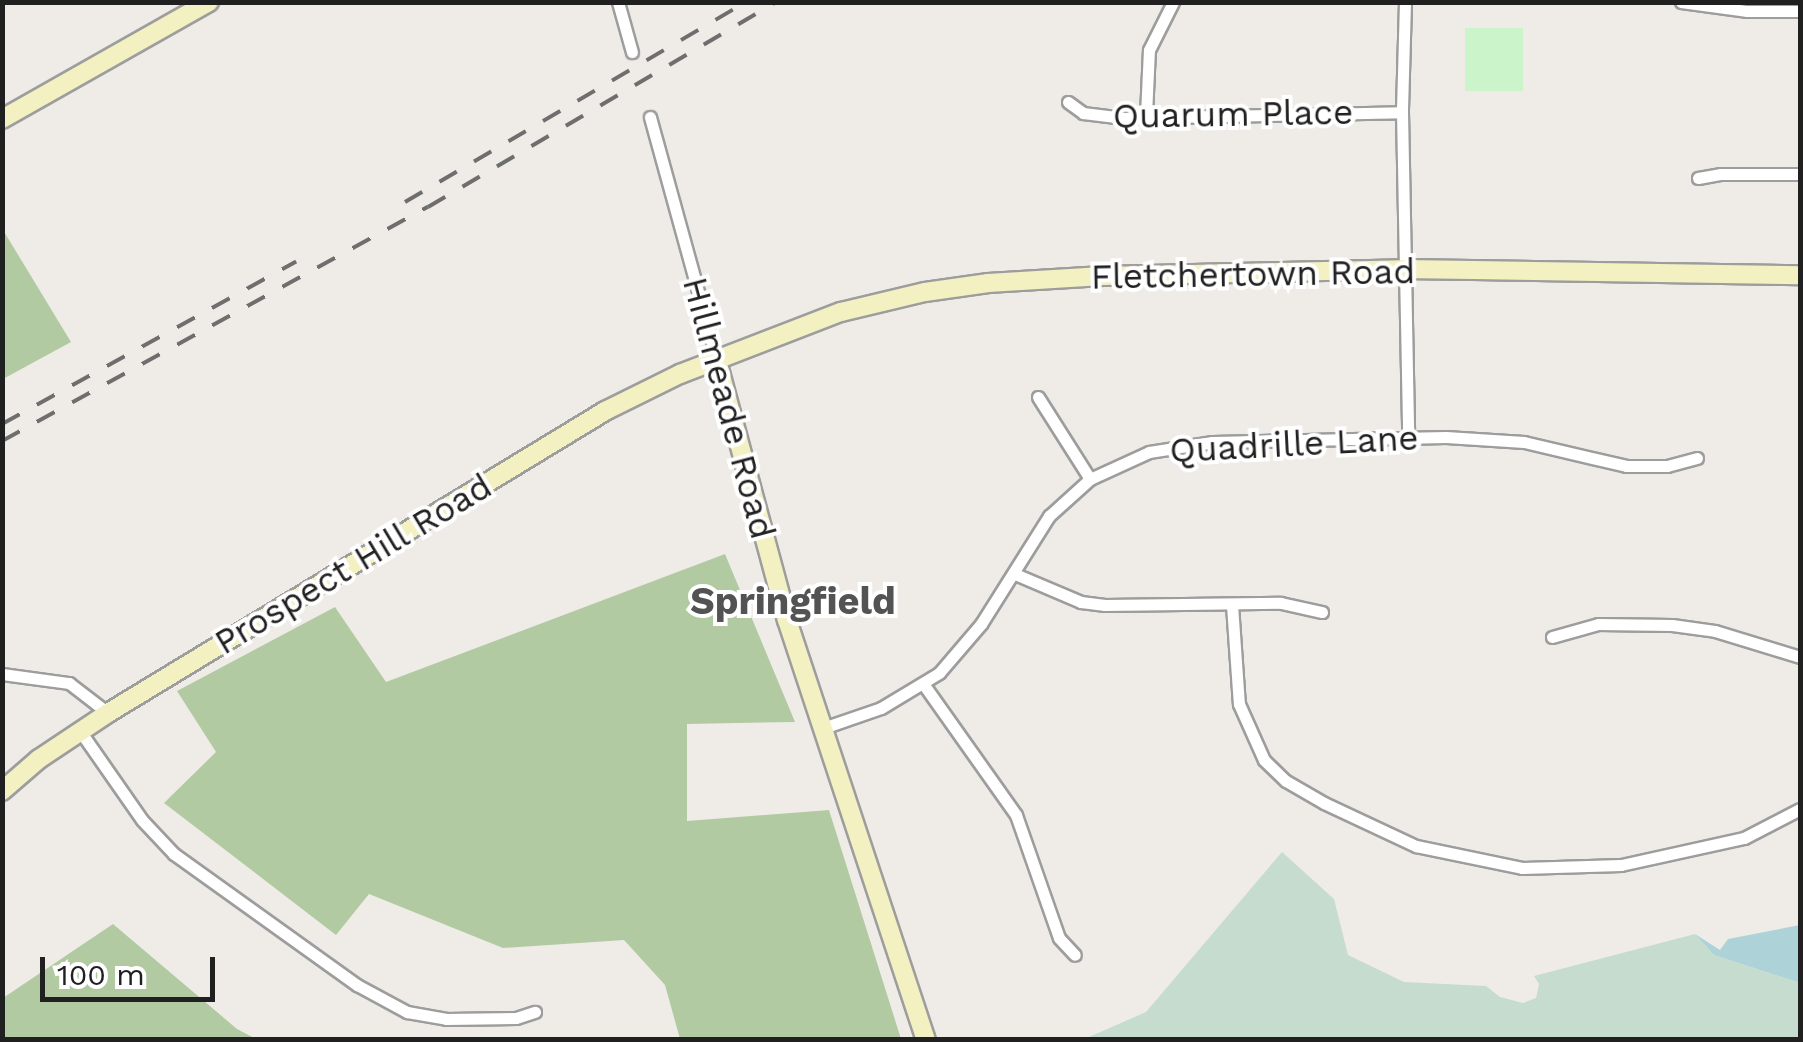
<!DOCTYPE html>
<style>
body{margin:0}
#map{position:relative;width:1803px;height:1042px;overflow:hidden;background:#efece8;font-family:"Work Sans",sans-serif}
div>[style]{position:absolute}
.forest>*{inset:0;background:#b2caa1}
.wetland>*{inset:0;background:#c6dccf}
.park>*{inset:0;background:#ccf4ca;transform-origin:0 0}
.water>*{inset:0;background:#add3d8}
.roads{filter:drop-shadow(2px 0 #9d9d9d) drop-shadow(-2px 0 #9d9d9d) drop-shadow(0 2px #9d9d9d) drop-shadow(0 -2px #9d9d9d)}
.street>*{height:11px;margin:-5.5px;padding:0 5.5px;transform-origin:5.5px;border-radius:5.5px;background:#fff}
.secondary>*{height:18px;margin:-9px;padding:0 9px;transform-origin:9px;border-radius:9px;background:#f3f0c2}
.rail>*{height:4px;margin-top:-2px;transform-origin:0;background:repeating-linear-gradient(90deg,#6e6e6e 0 20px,transparent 0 40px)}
span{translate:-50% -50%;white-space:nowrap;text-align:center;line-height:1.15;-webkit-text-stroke:8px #fff;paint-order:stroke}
.street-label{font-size:35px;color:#202020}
.neighbourhood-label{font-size:38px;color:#535353;font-weight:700}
.frame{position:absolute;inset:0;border:5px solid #202020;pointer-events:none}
.scale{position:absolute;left:40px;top:957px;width:175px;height:45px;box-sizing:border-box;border:5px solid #202020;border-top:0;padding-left:12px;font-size:30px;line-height:35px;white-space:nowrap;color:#202020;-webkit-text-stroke:8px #fff;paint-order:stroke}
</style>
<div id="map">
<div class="forest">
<i style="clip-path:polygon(3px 230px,71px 342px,3px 379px,2px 379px)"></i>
<i style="clip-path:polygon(725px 554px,795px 722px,687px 724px,687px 821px,829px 810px,901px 1039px,680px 1039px,665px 985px,624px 940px,503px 948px,369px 894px,336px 935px,164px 803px,216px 752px,177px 691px,335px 607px,386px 682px)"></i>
<i style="clip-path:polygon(113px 924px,237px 1029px,256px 1039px,3px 1039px,3px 998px)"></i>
</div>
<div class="wetland">
<i style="clip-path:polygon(1282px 852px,1334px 899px,1348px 955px,1404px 982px,1486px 986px,1500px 997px,1523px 1003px,1536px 998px,1539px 984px,1534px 976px,1695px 934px,1714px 955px,1800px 983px,1800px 1039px,1082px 1040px,1146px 1012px)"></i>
</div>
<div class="park">
<i style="left:1465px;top:28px;width:58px;height:63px"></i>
</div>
<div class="water">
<i style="clip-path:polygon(1800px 925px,1800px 983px,1714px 955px,1695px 934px,1720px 950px,1728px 939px)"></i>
</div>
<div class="roads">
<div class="street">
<i style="left:618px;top:2px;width:52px;rotate:74.4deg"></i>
<i style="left:1405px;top:2px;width:110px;rotate:91.6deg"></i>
<i style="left:1402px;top:112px;width:326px;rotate:88.9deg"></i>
<i style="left:1681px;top:2px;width:67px;rotate:7.8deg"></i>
<i style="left:1747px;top:11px;width:53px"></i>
<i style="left:1068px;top:102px;width:19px;rotate:36deg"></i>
<i style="left:1083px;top:113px;width:39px;rotate:7deg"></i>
<i style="left:1122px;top:118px;width:280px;rotate:-1.2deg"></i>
<i style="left:1146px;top:115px;width:65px;rotate:-87.4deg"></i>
<i style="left:1149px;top:50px;width:54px;rotate:-63.4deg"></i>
<i style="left:650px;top:117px;width:253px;rotate:74.6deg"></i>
<i style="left:1698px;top:178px;width:22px;rotate:-10deg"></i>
<i style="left:1720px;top:174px;width:80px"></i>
<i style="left:1038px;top:397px;width:97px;rotate:57.6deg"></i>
<i style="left:1015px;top:574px;width:72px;rotate:23deg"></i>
<i style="left:1081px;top:602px;width:24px;rotate:7deg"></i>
<i style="left:1105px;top:605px;width:176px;rotate:-0.7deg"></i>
<i style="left:1281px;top:603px;width:42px;rotate:12.4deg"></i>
<i style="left:1232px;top:605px;width:99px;rotate:86deg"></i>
<i style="left:1239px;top:704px;width:61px;rotate:65.9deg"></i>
<i style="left:1264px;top:760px;width:30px;rotate:44deg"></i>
<i style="left:1286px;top:781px;width:44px;rotate:30.1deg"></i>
<i style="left:1324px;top:803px;width:102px;rotate:25.1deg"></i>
<i style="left:1416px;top:846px;width:108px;rotate:11.7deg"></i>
<i style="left:1522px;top:868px;width:99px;rotate:-1.7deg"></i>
<i style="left:1621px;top:865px;width:126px;rotate:-12.4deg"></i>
<i style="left:1744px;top:838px;width:63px;rotate:-27.4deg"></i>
<i style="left:1552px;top:637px;width:48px;rotate:-15.8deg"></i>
<i style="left:1598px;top:624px;width:74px;rotate:0.8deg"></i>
<i style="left:1672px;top:625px;width:43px;rotate:7.9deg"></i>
<i style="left:1715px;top:631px;width:89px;rotate:17deg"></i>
<i style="left:2px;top:674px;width:68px;rotate:7.7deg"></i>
<i style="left:69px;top:683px;width:49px;rotate:37.6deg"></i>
<i style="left:924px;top:685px;width:159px;rotate:54.7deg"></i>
<i style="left:1016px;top:815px;width:130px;rotate:70.7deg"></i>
<i style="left:1059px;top:938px;width:23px;rotate:47deg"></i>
<i style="left:823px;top:728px;width:61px;rotate:-19deg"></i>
<i style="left:881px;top:708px;width:68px;rotate:-31.1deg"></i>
<i style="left:939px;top:673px;width:65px;rotate:-49.4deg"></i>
<i style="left:981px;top:624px;width:128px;rotate:-57.8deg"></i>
<i style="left:1049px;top:516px;width:55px;rotate:-42.1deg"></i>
<i style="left:1090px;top:479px;width:65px;rotate:-24.6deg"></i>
<i style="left:1149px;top:452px;width:64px;rotate:-9deg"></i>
<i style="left:1212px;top:442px;width:234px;rotate:-1.2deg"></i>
<i style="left:1446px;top:437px;width:78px;rotate:3.7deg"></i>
<i style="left:1524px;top:442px;width:105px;rotate:13.2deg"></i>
<i style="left:1626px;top:466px;width:41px"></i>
<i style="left:1667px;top:466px;width:31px;rotate:-15deg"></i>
<i style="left:80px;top:731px;width:108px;rotate:55.1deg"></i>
<i style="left:142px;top:820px;width:47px;rotate:46.7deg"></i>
<i style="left:174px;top:854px;width:225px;rotate:35.6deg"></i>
<i style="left:357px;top:985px;width:57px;rotate:28.4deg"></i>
<i style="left:407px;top:1012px;width:40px;rotate:10deg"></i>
<i style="left:446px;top:1019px;width:70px;rotate:-0.8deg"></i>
<i style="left:516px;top:1018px;width:20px;rotate:-18deg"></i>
</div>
<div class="secondary">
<i style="left:2px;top:119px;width:238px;rotate:-29.5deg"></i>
<i style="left:717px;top:361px;width:268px;rotate:74.9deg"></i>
<i style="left:787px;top:620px;width:442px;rotate:71.7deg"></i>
<i style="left:2px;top:791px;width:49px;rotate:-40.9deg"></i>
<i style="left:39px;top:759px;width:83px;rotate:-33.7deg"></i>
<i style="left:108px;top:713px;width:582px;rotate:-31.28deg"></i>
<i style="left:605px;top:411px;width:84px;rotate:-26.3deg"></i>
<i style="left:680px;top:374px;width:173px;rotate:-21.1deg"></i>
<i style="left:841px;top:312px;width:86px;rotate:-13.4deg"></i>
<i style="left:925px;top:292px;width:64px;rotate:-8.1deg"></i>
<i style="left:988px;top:283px;width:115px;rotate:-3.5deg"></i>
<i style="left:1103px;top:276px;width:300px;rotate:-1.3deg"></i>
<i style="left:1403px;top:269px;width:397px;rotate:0.9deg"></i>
</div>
</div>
<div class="rail">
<i style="left:405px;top:202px;width:395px;rotate:-30.4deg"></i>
<i style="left:2px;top:424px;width:336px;rotate:-28.9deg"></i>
<i style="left:2px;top:441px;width:486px;rotate:-28.8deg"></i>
<i style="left:428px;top:207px;width:404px;rotate:-30.5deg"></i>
</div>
<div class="street-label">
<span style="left:1233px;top:114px;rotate:-1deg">Quarum Place</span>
<span style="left:1253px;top:274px;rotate:-1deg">Fletchertown Road</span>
<span style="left:729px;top:408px;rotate:75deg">Hillmeade Road</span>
<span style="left:1294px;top:444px;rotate:-3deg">Quadrille Lane</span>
<span style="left:353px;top:564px;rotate:-31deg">Prospect Hill Road</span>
</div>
<div class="neighbourhood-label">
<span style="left:793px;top:602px">Springfield</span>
</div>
<div class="frame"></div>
<div class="scale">100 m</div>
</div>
